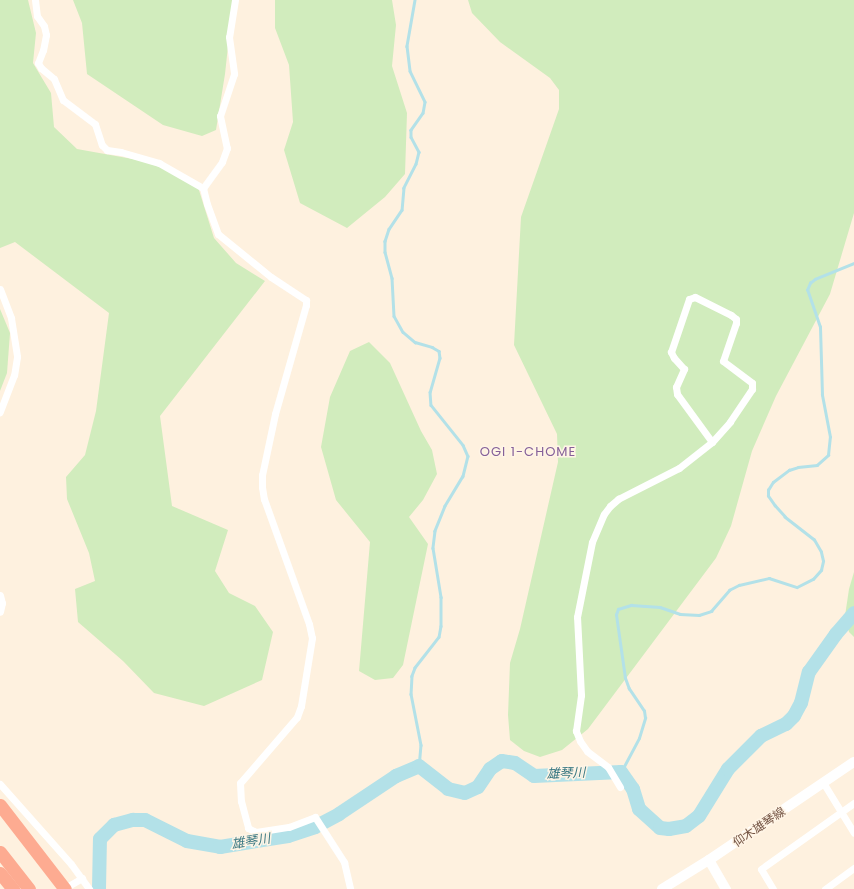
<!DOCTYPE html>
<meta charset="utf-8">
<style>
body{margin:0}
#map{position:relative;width:854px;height:889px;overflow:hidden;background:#fef1df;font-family:Poppins,"Noto Sans JP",sans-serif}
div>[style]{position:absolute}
.green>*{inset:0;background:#d1ecbd}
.stream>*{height:2.5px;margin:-1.25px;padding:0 1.25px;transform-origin:1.25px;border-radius:1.25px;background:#b3e1e8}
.river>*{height:14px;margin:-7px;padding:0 7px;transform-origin:7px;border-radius:7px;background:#b3e1e8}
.street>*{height:7px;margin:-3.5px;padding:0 3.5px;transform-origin:3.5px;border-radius:3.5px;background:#fff}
.secondary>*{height:10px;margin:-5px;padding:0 5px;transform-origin:5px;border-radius:5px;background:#fff}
.highway>*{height:13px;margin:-6.5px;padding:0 6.5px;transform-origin:6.5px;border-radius:6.5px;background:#fdab91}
span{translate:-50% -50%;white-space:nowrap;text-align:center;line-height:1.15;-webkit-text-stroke:3px #fff5e6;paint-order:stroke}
.street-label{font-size:12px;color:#755545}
.neighbourhood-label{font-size:13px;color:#856099;letter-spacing:1px}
.water-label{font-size:13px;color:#3b7983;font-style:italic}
</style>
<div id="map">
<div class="green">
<i style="clip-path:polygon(0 0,28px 0,36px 33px,33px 63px,51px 93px,54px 127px,77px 149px,155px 163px,198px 187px,214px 238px,236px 263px,265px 281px,160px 416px,172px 506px,228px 530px,215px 571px,229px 593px,255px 606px,273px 632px,262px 680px,204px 706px,154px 693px,123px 661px,78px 622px,75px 589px,95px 581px,89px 553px,67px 499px,66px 477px,85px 455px,96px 411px,109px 313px,15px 242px,0 248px)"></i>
<i style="clip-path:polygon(73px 0,233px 0,225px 74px,216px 130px,202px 136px,163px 125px,87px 74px,82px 23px)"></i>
<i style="clip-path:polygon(275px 0,392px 0,396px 25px,392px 66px,407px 113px,405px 174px,385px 197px,347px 228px,300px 203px,284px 150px,293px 122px,289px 65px,275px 28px)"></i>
<i style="clip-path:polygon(468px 0,854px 0,854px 213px,830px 294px,776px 396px,752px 451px,731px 526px,716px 558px,588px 729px,562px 750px,540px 757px,524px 751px,510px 740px,508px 715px,510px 663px,520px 629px,558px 462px,557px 434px,514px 345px,521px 217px,559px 109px,559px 90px,550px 78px,500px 42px,472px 13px)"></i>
<i style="clip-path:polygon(0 309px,10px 333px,7px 373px,0 391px)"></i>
<i style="clip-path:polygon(369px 342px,390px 363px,421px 431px,432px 450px,437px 474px,423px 500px,409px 517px,428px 544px,403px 665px,393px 678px,375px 680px,359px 671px,370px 542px,336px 500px,321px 447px,330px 397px,350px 351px)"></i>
<i style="clip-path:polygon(854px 572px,854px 637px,849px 632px,845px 616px,849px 589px)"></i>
</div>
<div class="stream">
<i style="left:415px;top:0;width:47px;rotate:99.9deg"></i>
<i style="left:407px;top:46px;width:25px;rotate:83deg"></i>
<i style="left:410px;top:71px;width:34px;rotate:64deg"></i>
<i style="left:425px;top:102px;width:11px;rotate:100deg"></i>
<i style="left:423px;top:113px;width:21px;rotate:125deg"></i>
<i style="left:411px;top:130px;width:7px;rotate:90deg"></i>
<i style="left:411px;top:137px;width:17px;rotate:62deg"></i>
<i style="left:419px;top:152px;width:12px;rotate:104deg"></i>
<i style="left:416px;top:164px;width:27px;rotate:117deg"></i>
<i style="left:404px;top:188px;width:22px;rotate:95deg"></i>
<i style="left:402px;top:210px;width:23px;rotate:124deg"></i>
<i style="left:389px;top:229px;width:13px;rotate:108deg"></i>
<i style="left:385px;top:241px;width:11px;rotate:90deg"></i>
<i style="left:385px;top:252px;width:27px;rotate:75deg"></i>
<i style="left:392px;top:278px;width:38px;rotate:87deg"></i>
<i style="left:394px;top:316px;width:18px;rotate:61deg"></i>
<i style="left:403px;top:332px;width:16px;rotate:40deg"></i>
<i style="left:415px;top:342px;width:18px;rotate:16deg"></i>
<i style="left:432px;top:347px;width:8px;rotate:30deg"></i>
<i style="left:439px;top:351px;width:7px;rotate:82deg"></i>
<i style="left:440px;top:358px;width:35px;rotate:106deg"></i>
<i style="left:430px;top:392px;width:13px;rotate:86deg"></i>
<i style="left:431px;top:405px;width:51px;rotate:51.3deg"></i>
<i style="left:463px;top:445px;width:12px;rotate:66deg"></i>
<i style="left:468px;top:456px;width:21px;rotate:104deg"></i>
<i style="left:463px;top:476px;width:35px;rotate:121deg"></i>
<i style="left:445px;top:506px;width:27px;rotate:112deg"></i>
<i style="left:435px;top:531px;width:17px;rotate:97deg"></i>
<i style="left:433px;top:548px;width:50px;rotate:80.7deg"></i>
<i style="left:441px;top:597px;width:29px;rotate:90deg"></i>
<i style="left:441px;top:626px;width:11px;rotate:100deg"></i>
<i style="left:439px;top:637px;width:39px;rotate:128deg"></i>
<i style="left:415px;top:668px;width:9px;rotate:111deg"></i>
<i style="left:412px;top:676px;width:18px;rotate:93deg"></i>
<i style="left:411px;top:694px;width:52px;rotate:78.9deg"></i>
<i style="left:421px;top:745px;width:21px;rotate:95deg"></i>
<i style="left:621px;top:772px;width:38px;rotate:-62deg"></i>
<i style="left:639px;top:738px;width:21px;rotate:-73deg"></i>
<i style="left:645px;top:718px;width:7px;rotate:-98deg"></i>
<i style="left:644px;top:711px;width:27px;rotate:-124deg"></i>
<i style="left:629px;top:689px;width:12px;rotate:-110deg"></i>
<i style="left:625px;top:678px;width:64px;rotate:-98.1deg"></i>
<i style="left:616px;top:615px;width:6px;rotate:-72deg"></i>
<i style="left:618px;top:609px;width:14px;rotate:-17deg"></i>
<i style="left:631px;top:605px;width:29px;rotate:4deg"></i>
<i style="left:660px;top:607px;width:21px;rotate:19deg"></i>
<i style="left:680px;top:614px;width:19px;rotate:3deg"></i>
<i style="left:699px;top:615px;width:13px;rotate:-18deg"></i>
<i style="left:711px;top:611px;width:28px;rotate:-49deg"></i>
<i style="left:729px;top:590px;width:11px;rotate:-27deg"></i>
<i style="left:739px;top:585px;width:31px;rotate:-13deg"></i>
<i style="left:769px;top:578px;width:29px;rotate:18deg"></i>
<i style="left:797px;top:587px;width:18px;rotate:-27deg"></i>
<i style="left:813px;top:579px;width:12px;rotate:-48deg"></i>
<i style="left:821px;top:570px;width:9px;rotate:-77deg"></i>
<i style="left:823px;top:561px;width:9px;rotate:-103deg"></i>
<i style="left:821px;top:552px;width:14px;rotate:-120deg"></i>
<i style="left:814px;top:540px;width:37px;rotate:-142deg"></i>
<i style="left:785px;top:517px;width:15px;rotate:-132deg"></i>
<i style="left:775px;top:506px;width:12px;rotate:-125deg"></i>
<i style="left:768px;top:496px;width:6px;rotate:-90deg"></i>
<i style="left:768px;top:490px;width:9px;rotate:-58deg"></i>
<i style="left:773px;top:482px;width:20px;rotate:-37deg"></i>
<i style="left:789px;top:470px;width:9px;rotate:-18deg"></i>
<i style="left:798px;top:467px;width:19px;rotate:-6deg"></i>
<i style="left:817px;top:465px;width:15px;rotate:-42deg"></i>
<i style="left:828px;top:455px;width:18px;rotate:-84deg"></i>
<i style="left:830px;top:437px;width:43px;rotate:-100.8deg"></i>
<i style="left:822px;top:395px;width:68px;rotate:-91.7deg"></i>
<i style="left:820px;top:327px;width:39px;rotate:-109deg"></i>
<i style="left:807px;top:290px;width:8px;rotate:-67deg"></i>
<i style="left:810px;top:283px;width:6px;rotate:-39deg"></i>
<i style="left:815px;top:279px;width:42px;rotate:-22.3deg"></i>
</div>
<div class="river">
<i style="left:99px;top:889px;width:50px;rotate:-88.9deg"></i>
<i style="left:100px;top:839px;width:20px;rotate:-45deg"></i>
<i style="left:114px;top:825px;width:20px;rotate:-15deg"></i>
<i style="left:133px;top:820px;width:12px"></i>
<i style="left:145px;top:820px;width:47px;rotate:26.6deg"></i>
<i style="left:187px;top:841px;width:34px;rotate:10deg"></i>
<i style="left:220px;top:847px;width:69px;rotate:-9.2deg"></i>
<i style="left:288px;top:836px;width:28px;rotate:-18deg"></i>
<i style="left:315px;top:827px;width:27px;rotate:-28deg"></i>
<i style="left:339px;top:814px;width:69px;rotate:-33.7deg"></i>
<i style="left:396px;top:776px;width:25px;rotate:-23deg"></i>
<i style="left:419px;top:766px;width:37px;rotate:38deg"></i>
<i style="left:448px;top:789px;width:17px;rotate:13deg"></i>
<i style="left:465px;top:793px;width:14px;rotate:-25deg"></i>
<i style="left:478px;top:787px;width:22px;rotate:-56deg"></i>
<i style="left:490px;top:769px;width:14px;rotate:-34deg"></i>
<i style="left:502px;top:761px;width:13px;rotate:9deg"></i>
<i style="left:515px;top:763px;width:23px;rotate:34deg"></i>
<i style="left:534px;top:776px;width:87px;rotate:-2.6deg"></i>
<i style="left:621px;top:772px;width:21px;rotate:55deg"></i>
<i style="left:633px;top:789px;width:21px;rotate:73deg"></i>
<i style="left:639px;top:809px;width:28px;rotate:42deg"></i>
<i style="left:660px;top:828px;width:9px;rotate:6deg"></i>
<i style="left:669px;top:829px;width:17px;rotate:-10deg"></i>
<i style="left:686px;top:826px;width:16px;rotate:-38deg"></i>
<i style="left:699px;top:816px;width:55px;rotate:-58.3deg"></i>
<i style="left:728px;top:769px;width:47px;rotate:-45deg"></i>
<i style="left:761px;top:736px;width:28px;rotate:-26deg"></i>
<i style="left:786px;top:724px;width:11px;rotate:-45deg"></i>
<i style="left:794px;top:716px;width:15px;rotate:-62deg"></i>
<i style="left:801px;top:703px;width:32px;rotate:-76deg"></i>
<i style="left:809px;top:672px;width:47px;rotate:-54.6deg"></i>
<i style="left:836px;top:634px;width:28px;rotate:-49deg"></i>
</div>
<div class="street">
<i style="left:35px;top:0;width:16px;rotate:83deg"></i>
<i style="left:37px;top:16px;width:12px;rotate:55deg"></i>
<i style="left:44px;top:26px;width:9px;rotate:77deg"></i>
<i style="left:46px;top:35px;width:15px;rotate:101deg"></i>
<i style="left:43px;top:50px;width:14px;rotate:111deg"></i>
<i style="left:38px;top:63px;width:6px;rotate:59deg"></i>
<i style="left:41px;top:68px;width:17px;rotate:40deg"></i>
<i style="left:54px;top:79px;width:23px;rotate:67deg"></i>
<i style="left:63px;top:100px;width:40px;rotate:37deg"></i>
<i style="left:95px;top:124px;width:22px;rotate:72deg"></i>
<i style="left:102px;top:145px;width:7px;rotate:45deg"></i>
<i style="left:107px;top:150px;width:14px;rotate:8deg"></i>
<i style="left:121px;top:152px;width:40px;rotate:16deg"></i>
<i style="left:159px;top:163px;width:51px;rotate:29.6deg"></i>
<i style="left:235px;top:0;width:37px;rotate:99deg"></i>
<i style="left:229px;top:37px;width:37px;rotate:82deg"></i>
<i style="left:234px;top:74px;width:44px;rotate:108.4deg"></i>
<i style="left:220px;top:116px;width:33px;rotate:78deg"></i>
<i style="left:227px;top:148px;width:15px;rotate:110deg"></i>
<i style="left:222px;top:162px;width:32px;rotate:126deg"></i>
<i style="left:203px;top:188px;width:16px;rotate:76deg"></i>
<i style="left:207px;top:204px;width:32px;rotate:70deg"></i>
<i style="left:218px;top:234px;width:68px;rotate:39.1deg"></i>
<i style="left:271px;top:277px;width:42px;rotate:33.3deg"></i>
<i style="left:306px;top:300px;width:5px;rotate:90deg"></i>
<i style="left:306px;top:305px;width:113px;rotate:105.9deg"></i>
<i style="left:275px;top:414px;width:62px;rotate:102deg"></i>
<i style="left:262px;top:475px;width:12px;rotate:90deg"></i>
<i style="left:262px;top:487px;width:12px;rotate:81deg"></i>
<i style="left:264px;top:499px;width:133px;rotate:70.2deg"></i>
<i style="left:309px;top:624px;width:14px;rotate:78deg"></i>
<i style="left:312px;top:638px;width:69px;rotate:99.2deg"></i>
<i style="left:301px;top:706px;width:12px;rotate:110deg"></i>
<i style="left:297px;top:717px;width:87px;rotate:130.8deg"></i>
<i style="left:240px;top:783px;width:18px;rotate:87deg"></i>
<i style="left:241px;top:801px;width:28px;rotate:75deg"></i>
<i style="left:248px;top:828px;width:9px;rotate:27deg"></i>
<i style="left:256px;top:832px;width:33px;rotate:-9deg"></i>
<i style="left:289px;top:827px;width:28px;rotate:-21deg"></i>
<i style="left:315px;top:817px;width:54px;rotate:57.2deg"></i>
<i style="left:344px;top:862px;width:28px;rotate:77deg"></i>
<i style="left:0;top:289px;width:31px;rotate:69deg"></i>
<i style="left:11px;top:318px;width:39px;rotate:81deg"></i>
<i style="left:17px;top:357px;width:18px;rotate:99deg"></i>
<i style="left:14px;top:375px;width:40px;rotate:111deg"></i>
<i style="left:695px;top:297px;width:40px;rotate:26.6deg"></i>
<i style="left:731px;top:315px;width:6px;rotate:39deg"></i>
<i style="left:736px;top:319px;width:4px;rotate:90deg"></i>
<i style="left:736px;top:323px;width:40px;rotate:108.9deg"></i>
<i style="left:723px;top:361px;width:36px;rotate:37deg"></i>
<i style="left:752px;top:383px;width:6px;rotate:90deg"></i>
<i style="left:752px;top:389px;width:40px;rotate:124deg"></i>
<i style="left:730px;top:422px;width:27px;rotate:132deg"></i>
<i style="left:712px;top:442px;width:59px;rotate:-126.1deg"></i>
<i style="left:677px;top:394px;width:7px;rotate:-98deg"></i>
<i style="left:676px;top:387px;width:20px;rotate:-66deg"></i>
<i style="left:684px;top:369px;width:15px;rotate:-132deg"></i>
<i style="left:674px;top:358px;width:7px;rotate:-117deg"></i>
<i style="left:671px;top:352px;width:56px;rotate:-71.2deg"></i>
<i style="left:689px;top:299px;width:6px;rotate:-18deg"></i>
<i style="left:0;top:595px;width:8px;rotate:76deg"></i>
<i style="left:2px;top:603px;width:9px;rotate:103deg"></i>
<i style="left:0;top:784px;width:107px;rotate:48.4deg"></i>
<i style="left:71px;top:864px;width:31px;rotate:54deg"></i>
<i style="left:824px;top:784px;width:57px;rotate:58.5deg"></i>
<i style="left:620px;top:787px;width:23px;rotate:-121deg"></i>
<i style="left:608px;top:767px;width:26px;rotate:-143deg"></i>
<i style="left:587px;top:751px;width:12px;rotate:-125deg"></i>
<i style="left:580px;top:741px;width:11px;rotate:-112deg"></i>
<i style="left:576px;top:731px;width:36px;rotate:-82deg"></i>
<i style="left:581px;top:695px;width:78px;rotate:-92.9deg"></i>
<i style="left:577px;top:617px;width:76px;rotate:-78.7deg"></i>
<i style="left:592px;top:542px;width:30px;rotate:-67deg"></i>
<i style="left:604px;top:514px;width:10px;rotate:-53deg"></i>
<i style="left:610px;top:506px;width:11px;rotate:-41deg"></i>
<i style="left:618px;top:499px;width:68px;rotate:-26.9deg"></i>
<i style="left:679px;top:468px;width:42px;rotate:-38.2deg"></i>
<i style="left:70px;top:885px;width:14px;rotate:-30deg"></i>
<i style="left:773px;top:889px;width:23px;rotate:-121deg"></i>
<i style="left:761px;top:869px;width:114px;rotate:-35.4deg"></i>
<i style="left:825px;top:889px;width:36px;rotate:-36deg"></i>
</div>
<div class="secondary">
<i style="left:709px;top:860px;width:34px;rotate:60deg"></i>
<i style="left:662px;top:889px;width:55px;rotate:-31.7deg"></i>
<i style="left:709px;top:860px;width:175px;rotate:-34.1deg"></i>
</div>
<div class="highway">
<i style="left:0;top:805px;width:106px;rotate:52.3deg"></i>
<i style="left:0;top:852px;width:47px;rotate:51.9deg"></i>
<i style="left:0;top:873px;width:21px;rotate:51deg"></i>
</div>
<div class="street-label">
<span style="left:759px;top:827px;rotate:-34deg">仰木雄琴線</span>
</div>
<div class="neighbourhood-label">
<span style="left:528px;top:452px">OGI 1-CHOME</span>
</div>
<div class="water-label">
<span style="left:566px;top:774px;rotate:-2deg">雄琴川</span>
<span style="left:251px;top:842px;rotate:-9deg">雄琴川</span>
</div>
</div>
